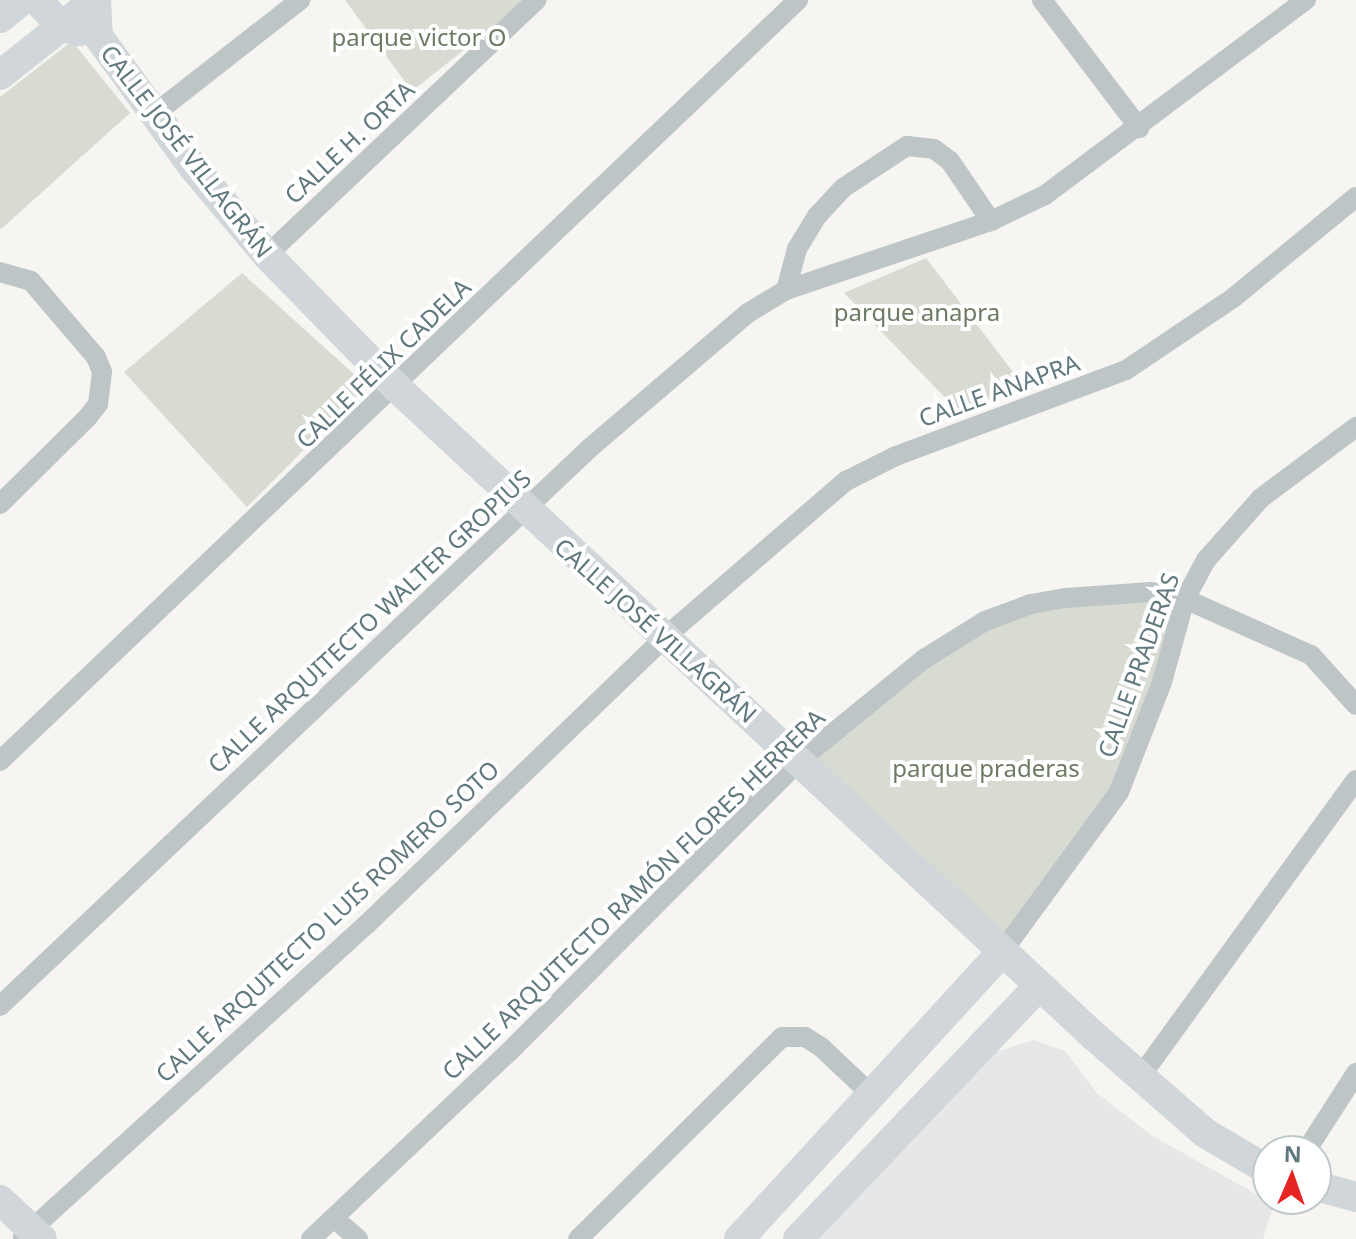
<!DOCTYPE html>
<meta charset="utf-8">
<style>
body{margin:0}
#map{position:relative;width:1356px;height:1239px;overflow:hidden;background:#f6f5f2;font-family:"Noto Sans",sans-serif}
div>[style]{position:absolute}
.built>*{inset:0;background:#e6e7e6}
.green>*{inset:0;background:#d7dbd1}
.street>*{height:20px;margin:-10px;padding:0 10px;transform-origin:10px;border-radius:10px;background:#bec5c7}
.secondary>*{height:30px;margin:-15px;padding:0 15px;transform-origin:15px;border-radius:15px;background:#d0d6d9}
span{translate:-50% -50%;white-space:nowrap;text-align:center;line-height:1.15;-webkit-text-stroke:8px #fff;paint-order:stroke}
.park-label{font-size:24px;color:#6d7b63}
.street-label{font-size:24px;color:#60787e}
.north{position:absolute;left:1252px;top:1135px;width:80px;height:80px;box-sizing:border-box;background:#fff;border:2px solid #bfc9cb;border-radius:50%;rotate:2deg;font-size:22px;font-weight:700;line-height:32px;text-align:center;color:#60787e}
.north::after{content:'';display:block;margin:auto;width:28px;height:36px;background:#e62622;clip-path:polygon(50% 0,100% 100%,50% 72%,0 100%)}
</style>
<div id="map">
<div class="built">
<i style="clip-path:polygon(1034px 1040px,1065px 1051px,1097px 1093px,1151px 1135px,1274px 1204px,1263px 1239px,818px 1239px,993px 1053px)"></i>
</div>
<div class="green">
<i style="clip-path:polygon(345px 0,528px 0,412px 91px)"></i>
<i style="clip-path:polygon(72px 41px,130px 113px,0 230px,0 97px)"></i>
<i style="clip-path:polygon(926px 258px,1026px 389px,960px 413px,844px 293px)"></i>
<i style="clip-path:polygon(242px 273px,367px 386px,247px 507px,124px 372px)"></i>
<i style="clip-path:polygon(1185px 599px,1119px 792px,1002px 952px,800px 760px,924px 659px,1031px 604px)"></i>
</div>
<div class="street">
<i style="left:1042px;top:0;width:161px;rotate:52.8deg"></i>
<i style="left:153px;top:115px;width:187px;rotate:-38deg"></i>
<i style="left:267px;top:255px;width:371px;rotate:-43.4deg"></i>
<i style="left:0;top:272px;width:32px;rotate:16deg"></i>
<i style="left:31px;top:281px;width:100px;rotate:49.5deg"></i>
<i style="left:96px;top:357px;width:16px;rotate:68deg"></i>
<i style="left:102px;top:372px;width:32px;rotate:97deg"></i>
<i style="left:98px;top:404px;width:16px;rotate:128deg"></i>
<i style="left:88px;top:417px;width:124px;rotate:135.3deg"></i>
<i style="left:786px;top:290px;width:42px;rotate:-75deg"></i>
<i style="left:797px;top:249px;width:39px;rotate:-59deg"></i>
<i style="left:817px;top:216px;width:38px;rotate:-47deg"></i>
<i style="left:843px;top:188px;width:77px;rotate:-33.3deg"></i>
<i style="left:907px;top:146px;width:27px;rotate:6deg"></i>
<i style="left:934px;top:149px;width:20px;rotate:37deg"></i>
<i style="left:950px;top:161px;width:73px;rotate:55.7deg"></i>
<i style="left:0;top:761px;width:1103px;rotate:-43.64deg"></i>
<i style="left:1002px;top:952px;width:198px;rotate:-53.8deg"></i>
<i style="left:1119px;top:792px;width:118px;rotate:-68.6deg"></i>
<i style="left:1162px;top:682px;width:86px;rotate:-74.5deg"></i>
<i style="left:1185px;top:599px;width:44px;rotate:-61.7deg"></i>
<i style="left:1206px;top:560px;width:83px;rotate:-48.4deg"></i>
<i style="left:1261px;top:498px;width:119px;rotate:-36.8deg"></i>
<i style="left:0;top:1006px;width:813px;rotate:-43.41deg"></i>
<i style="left:591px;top:447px;width:206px;rotate:-40.5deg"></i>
<i style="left:748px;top:313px;width:44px;rotate:-31.2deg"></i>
<i style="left:786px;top:290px;width:216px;rotate:-18.6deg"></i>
<i style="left:991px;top:221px;width:60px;rotate:-25.7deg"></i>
<i style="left:1045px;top:195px;width:326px;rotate:-36.8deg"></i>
<i style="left:1140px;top:1077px;width:367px;rotate:-54deg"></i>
<i style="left:1306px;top:1151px;width:93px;rotate:-57.3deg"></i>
<i style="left:334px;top:1218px;width:32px;rotate:41deg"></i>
<i style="left:23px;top:1237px;width:464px;rotate:-42.3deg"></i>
<i style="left:366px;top:925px;width:415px;rotate:-43.9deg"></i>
<i style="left:665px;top:637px;width:239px;rotate:-40.8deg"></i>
<i style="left:846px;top:481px;width:56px;rotate:-26.6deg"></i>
<i style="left:896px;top:456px;width:246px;rotate:-20.5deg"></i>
<i style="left:1126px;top:370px;width:129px;rotate:-33.9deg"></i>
<i style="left:1233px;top:298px;width:159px;rotate:-39.4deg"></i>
<i style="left:311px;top:1239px;width:281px;rotate:-43.4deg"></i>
<i style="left:515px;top:1046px;width:404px;rotate:-45.1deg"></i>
<i style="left:800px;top:760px;width:160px;rotate:-39.2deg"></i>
<i style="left:924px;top:659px;width:72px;rotate:-31.9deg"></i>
<i style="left:985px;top:621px;width:49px;rotate:-20.3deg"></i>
<i style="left:1031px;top:604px;width:36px;rotate:-10deg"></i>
<i style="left:1066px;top:598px;width:85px;rotate:-4deg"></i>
<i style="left:1151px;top:592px;width:35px;rotate:12deg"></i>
<i style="left:1185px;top:599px;width:138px;rotate:24deg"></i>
<i style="left:1311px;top:655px;width:67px;rotate:48deg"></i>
<i style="left:578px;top:1239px;width:287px;rotate:-44.7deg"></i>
<i style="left:782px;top:1037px;width:23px"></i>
<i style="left:805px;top:1037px;width:19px;rotate:32deg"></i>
<i style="left:821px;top:1047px;width:71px;rotate:43.3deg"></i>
</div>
<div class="secondary">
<i style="left:37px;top:0;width:35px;rotate:47deg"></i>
<i style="left:61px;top:26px;width:19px;rotate:16deg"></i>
<i style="left:96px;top:0;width:36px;rotate:87deg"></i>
<i style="left:98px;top:36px;width:163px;rotate:54deg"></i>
<i style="left:194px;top:168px;width:114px;rotate:50deg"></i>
<i style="left:267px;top:255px;width:185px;rotate:45.7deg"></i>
<i style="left:396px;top:387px;width:953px;rotate:42.92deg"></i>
<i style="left:1094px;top:1036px;width:147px;rotate:41.1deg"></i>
<i style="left:1205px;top:1133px;width:73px;rotate:30.4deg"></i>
<i style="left:0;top:18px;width:28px;rotate:-39deg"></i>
<i style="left:0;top:75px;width:121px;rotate:-38.3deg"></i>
<i style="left:1316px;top:1186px;width:41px;rotate:15.4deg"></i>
<i style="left:0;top:1200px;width:57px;rotate:42.9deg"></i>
<i style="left:739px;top:1239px;width:389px;rotate:-47.5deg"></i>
<i style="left:798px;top:1239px;width:349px;rotate:-46.4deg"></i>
</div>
<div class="park-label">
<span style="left:419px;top:37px">parque victor O</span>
<span style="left:917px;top:312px">parque anapra</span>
<span style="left:986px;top:768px">parque praderas</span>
</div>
<div class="street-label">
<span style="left:349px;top:142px;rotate:-43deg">CALLE H. ORTA</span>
<span style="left:187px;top:151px;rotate:52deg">CALLE JOSÉ VILLAGRÁN</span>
<span style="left:383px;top:363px;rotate:-44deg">CALLE FÉLIX CADELA</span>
<span style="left:999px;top:390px;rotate:-20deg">CALLE ANAPRA</span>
<span style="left:369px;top:621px;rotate:-43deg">CALLE ARQUITECTO WALTER GROPIUS</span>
<span style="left:656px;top:630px;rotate:42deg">CALLE JOSÉ VILLAGRÁN</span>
<span style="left:1138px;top:665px;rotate:-70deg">CALLE PRADERAS</span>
<span style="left:633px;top:894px;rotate:-44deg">CALLE ARQUITECTO RAMÓN FLORES HERRERA</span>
<span style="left:327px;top:921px;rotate:-43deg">CALLE ARQUITECTO LUIS ROMERO SOTO</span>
</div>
<div class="north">N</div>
</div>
